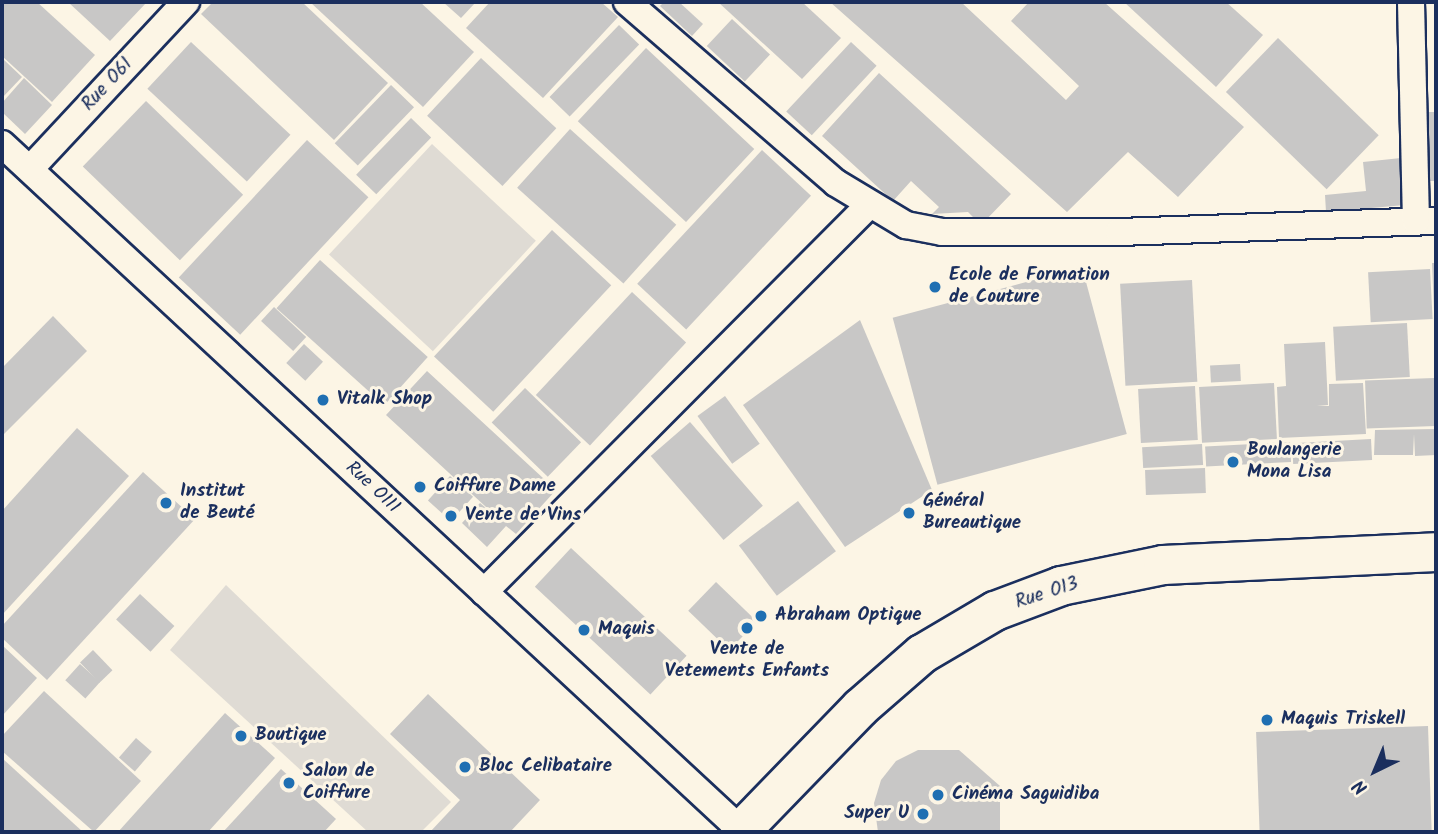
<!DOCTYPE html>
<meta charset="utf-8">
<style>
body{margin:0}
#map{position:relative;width:1438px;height:834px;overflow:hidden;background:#fcf5e5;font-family:Kalam,sans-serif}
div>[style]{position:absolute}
.green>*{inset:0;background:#dfdbd4;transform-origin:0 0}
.building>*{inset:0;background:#c8c7c6;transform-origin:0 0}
.roads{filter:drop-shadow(2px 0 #1b2f5e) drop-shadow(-2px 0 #1b2f5e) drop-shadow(0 2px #1b2f5e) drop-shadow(0 -2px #1b2f5e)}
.street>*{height:26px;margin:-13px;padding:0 13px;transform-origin:13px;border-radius:13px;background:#fcf5e5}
.secondary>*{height:38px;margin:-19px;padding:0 19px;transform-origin:19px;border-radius:19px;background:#fcf5e5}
.dots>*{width:19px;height:19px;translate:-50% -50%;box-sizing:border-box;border:4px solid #fcf5e5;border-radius:50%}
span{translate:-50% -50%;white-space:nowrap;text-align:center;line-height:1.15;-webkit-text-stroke:6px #fcf5e5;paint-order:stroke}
.street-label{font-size:19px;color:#1b2f5e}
.poi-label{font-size:19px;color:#1b2f5e;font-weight:700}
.left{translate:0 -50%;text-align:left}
.right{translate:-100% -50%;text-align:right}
.frame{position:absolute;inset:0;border:4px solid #1b2f5e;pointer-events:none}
.north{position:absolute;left:1340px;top:736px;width:70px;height:70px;-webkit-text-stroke:5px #fcf5e5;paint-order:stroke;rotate:223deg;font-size:19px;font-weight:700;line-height:28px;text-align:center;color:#1b2f5e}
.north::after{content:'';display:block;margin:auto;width:24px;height:32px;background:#1b2f5e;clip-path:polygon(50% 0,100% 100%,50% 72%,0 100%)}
</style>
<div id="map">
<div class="green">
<i style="left:432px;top:144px;width:142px;height:151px;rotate:43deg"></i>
<i style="clip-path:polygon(226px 585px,451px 802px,421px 832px,368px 832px,170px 650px)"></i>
</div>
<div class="building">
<i style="clip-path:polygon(2px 2px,37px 2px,95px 55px,52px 102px,2px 56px)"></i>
<i style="clip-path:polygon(68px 2px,147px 2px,110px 41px)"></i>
<i style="clip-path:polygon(213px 2px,302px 2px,388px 83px,334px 140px,201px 14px)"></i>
<i style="clip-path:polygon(310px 2px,420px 2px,474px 52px,423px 107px)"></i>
<i style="clip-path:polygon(443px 2px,476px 2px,461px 18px)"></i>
<i style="clip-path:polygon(490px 2px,601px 2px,618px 17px,543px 98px,466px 28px)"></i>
<i style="clip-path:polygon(664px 2px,679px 2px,703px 24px,692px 36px,660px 6px)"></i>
<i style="clip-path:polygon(718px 2px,802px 2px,841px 38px,802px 79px)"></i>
<i style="clip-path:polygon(830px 2px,961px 2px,1066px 100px,1079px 86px,1011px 21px,1029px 2px,1104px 2px,1244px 127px,1178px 197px,1128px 152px,1067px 212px)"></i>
<i style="clip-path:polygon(1124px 2px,1226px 2px,1263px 35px,1216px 87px)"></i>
<i style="left:732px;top:19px;width:52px;height:37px;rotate:43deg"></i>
<i style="left:619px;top:25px;width:28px;height:100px;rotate:44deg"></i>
<i style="left:1278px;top:38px;width:140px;height:75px;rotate:44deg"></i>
<i style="left:191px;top:42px;width:136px;height:64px;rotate:43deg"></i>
<i style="left:851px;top:42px;width:35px;height:95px;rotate:43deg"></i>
<i style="left:646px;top:48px;width:148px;height:100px;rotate:43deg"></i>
<i style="clip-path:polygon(2px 58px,22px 77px,2px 98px)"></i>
<i style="left:481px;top:58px;width:103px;height:79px;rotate:43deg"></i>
<i style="clip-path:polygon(879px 73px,1011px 194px,981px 225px,968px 212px,932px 214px,939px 207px,911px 181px,893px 201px,822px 136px)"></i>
<i style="clip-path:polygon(24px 78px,52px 105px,25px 134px,2px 112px,2px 103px)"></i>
<i style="left:391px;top:85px;width:32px;height:81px;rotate:44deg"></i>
<i style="left:146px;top:101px;width:135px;height:91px;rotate:44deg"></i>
<i style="clip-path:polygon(1427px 112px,1436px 112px,1436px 181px,1429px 181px)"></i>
<i style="left:411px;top:118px;width:28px;height:79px;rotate:44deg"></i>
<i style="left:570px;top:129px;width:143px;height:79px;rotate:42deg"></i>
<i style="left:307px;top:140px;width:84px;height:188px;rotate:43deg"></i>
<i style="left:762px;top:150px;width:67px;height:183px;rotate:43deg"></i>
<i style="clip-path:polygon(1401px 158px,1405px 205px,1326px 212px,1325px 195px,1366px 191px,1363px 162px)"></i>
<i style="left:552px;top:230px;width:81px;height:173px;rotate:43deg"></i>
<i style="left:320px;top:260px;width:145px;height:65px;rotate:42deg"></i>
<i style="clip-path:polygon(1432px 263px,1436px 263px,1436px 311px,1434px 311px)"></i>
<i style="left:1082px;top:267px;width:173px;height:196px;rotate:75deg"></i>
<i style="left:1430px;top:269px;width:50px;height:62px;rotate:87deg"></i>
<i style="left:1192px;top:280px;width:102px;height:72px;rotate:87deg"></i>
<i style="left:632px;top:292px;width:74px;height:141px;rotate:43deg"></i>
<i style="left:274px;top:307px;width:44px;height:19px;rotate:43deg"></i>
<i style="clip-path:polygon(53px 316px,87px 351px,2px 436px,2px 368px)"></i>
<i style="clip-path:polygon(860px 320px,932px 490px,845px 547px,743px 405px)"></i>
<i style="left:1407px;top:323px;width:54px;height:74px;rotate:87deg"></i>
<i style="clip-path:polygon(1325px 342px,1328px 405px,1317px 406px,1329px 406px,1329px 384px,1363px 383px,1366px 434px,1279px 438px,1277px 387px,1286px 386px,1284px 344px)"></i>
<i style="left:304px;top:344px;width:26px;height:26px;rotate:43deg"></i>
<i style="left:1240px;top:364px;width:17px;height:30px;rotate:87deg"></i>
<i style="clip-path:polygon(427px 371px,556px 490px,516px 534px,506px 526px,487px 547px,462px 523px,480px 503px,498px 518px,386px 415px)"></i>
<i style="left:1434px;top:378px;width:48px;height:69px;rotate:88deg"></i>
<i style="left:1274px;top:383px;width:56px;height:75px;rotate:87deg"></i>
<i style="left:1195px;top:386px;width:54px;height:57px;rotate:87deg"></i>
<i style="left:525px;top:388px;width:78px;height:48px;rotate:44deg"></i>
<i style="left:725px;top:396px;width:59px;height:34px;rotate:54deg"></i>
<i style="left:690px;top:422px;width:111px;height:52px;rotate:49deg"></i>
<i style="clip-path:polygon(77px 428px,129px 476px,2px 615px,2px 511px)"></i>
<i style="clip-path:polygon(1436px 429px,1436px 455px,1415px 456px,1414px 434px,1413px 455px,1374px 455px,1375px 430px)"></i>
<i style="left:1371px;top:439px;width:21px;height:79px;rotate:87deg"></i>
<i style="left:1290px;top:442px;width:20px;height:85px;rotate:87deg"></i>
<i style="left:1202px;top:444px;width:21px;height:60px;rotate:87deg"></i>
<i style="left:1205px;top:468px;width:25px;height:60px;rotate:88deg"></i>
<i style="clip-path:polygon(143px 472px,195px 519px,47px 680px,2px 638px,2px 626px)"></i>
<i style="left:450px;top:476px;width:31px;height:33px;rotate:42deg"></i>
<i style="left:798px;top:501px;width:63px;height:74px;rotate:53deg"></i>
<i style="left:571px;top:548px;width:158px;height:53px;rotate:43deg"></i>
<i style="left:716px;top:582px;width:57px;height:40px;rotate:44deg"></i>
<i style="left:140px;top:594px;width:47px;height:35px;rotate:43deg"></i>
<i style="clip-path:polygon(2px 645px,37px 678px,2px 716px)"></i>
<i style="left:93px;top:650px;width:28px;height:18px;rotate:46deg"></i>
<i style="left:80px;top:664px;width:27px;height:22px;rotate:42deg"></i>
<i style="clip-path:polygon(44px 691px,141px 781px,94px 832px,2px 751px,2px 736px)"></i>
<i style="clip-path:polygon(428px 694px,540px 800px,510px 832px,430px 832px,460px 800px,390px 734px)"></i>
<i style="clip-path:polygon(225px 713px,275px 758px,208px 832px,118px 832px)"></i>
<i style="left:1428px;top:726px;width:106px;height:172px;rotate:88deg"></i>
<i style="left:136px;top:738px;width:21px;height:26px;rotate:41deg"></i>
<i style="clip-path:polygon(918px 750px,959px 750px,1000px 786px,1000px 832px,878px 832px,874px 803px,881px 780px,896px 761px)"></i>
<i style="clip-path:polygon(2px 758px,83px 832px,2px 832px)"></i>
<i style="clip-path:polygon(281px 769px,336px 819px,324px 832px,223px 832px)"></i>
</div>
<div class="roads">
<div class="street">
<i style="left:627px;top:2px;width:276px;rotate:40.9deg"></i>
<i style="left:836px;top:183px;width:82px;rotate:31deg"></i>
<i style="left:906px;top:225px;width:37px;rotate:11deg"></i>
<i style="left:942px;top:232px;width:177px"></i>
<i style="left:1119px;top:232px;width:317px;rotate:-2deg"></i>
<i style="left:1411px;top:2px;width:219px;rotate:88.7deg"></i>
<i style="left:2px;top:144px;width:1011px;rotate:42.88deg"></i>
<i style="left:30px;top:169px;width:229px;rotate:-47deg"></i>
<i style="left:484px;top:592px;width:544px;rotate:-45.15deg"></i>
</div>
<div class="secondary">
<i style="left:740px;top:832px;width:173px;rotate:-45.9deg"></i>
<i style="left:860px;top:708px;width:82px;rotate:-41.1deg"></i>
<i style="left:922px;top:654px;width:85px;rotate:-30.5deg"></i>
<i style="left:995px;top:611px;width:71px;rotate:-20.7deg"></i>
<i style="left:1061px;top:586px;width:104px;rotate:-11.6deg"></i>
<i style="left:1163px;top:565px;width:273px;rotate:-2.7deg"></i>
</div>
</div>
<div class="dots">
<i style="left:935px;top:287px;background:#1f6fb2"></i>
<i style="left:323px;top:400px;background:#1f6fb2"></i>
<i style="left:1233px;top:462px;background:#1f6fb2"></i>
<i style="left:420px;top:487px;background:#1f6fb2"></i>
<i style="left:166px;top:503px;background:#1f6fb2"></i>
<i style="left:909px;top:513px;background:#1f6fb2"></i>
<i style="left:451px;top:516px;background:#1f6fb2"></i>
<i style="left:761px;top:616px;background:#1f6fb2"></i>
<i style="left:747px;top:628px;background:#1f6fb2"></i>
<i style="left:584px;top:630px;background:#1f6fb2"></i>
<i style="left:1267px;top:720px;background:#1f6fb2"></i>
<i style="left:241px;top:736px;background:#1f6fb2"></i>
<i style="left:465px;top:767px;background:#1f6fb2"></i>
<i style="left:289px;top:783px;background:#1f6fb2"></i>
<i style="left:938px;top:795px;background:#1f6fb2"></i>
<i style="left:923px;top:814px;background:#1f6fb2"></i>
</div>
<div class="street-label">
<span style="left:108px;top:85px;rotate:-47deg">Rue O61</span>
<span style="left:372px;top:488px;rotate:43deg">Rue O111</span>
<span style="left:1047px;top:594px;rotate:-18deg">Rue O13</span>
</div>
<div class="poi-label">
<span class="left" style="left:949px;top:287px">Ecole de Formation<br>de Couture</span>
<span class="left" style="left:337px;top:400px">Vitalk Shop</span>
<span class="left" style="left:1247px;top:462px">Boulangerie<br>Mona Lisa</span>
<span class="left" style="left:434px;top:487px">Coiffure Dame</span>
<span class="left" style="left:180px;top:503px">Institut<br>de Beuté</span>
<span class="left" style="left:923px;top:513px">Général<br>Bureautique</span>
<span class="left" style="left:465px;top:516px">Vente de Vins</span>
<span class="left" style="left:775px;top:616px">Abraham Optique</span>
<span class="left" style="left:598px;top:630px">Maquis</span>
<span style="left:747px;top:661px">Vente de<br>Vetements Enfants</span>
<span class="left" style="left:1281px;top:720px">Maquis Triskell</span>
<span class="left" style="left:255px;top:736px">Boutique</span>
<span class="left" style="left:479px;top:767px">Bloc Celibataire</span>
<span class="left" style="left:303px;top:783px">Salon de<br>Coiffure</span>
<span class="left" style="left:952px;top:795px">Cinéma Saguidiba</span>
<span class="right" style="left:909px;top:814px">Super U</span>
</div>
<div class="frame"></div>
<div class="north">N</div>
</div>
